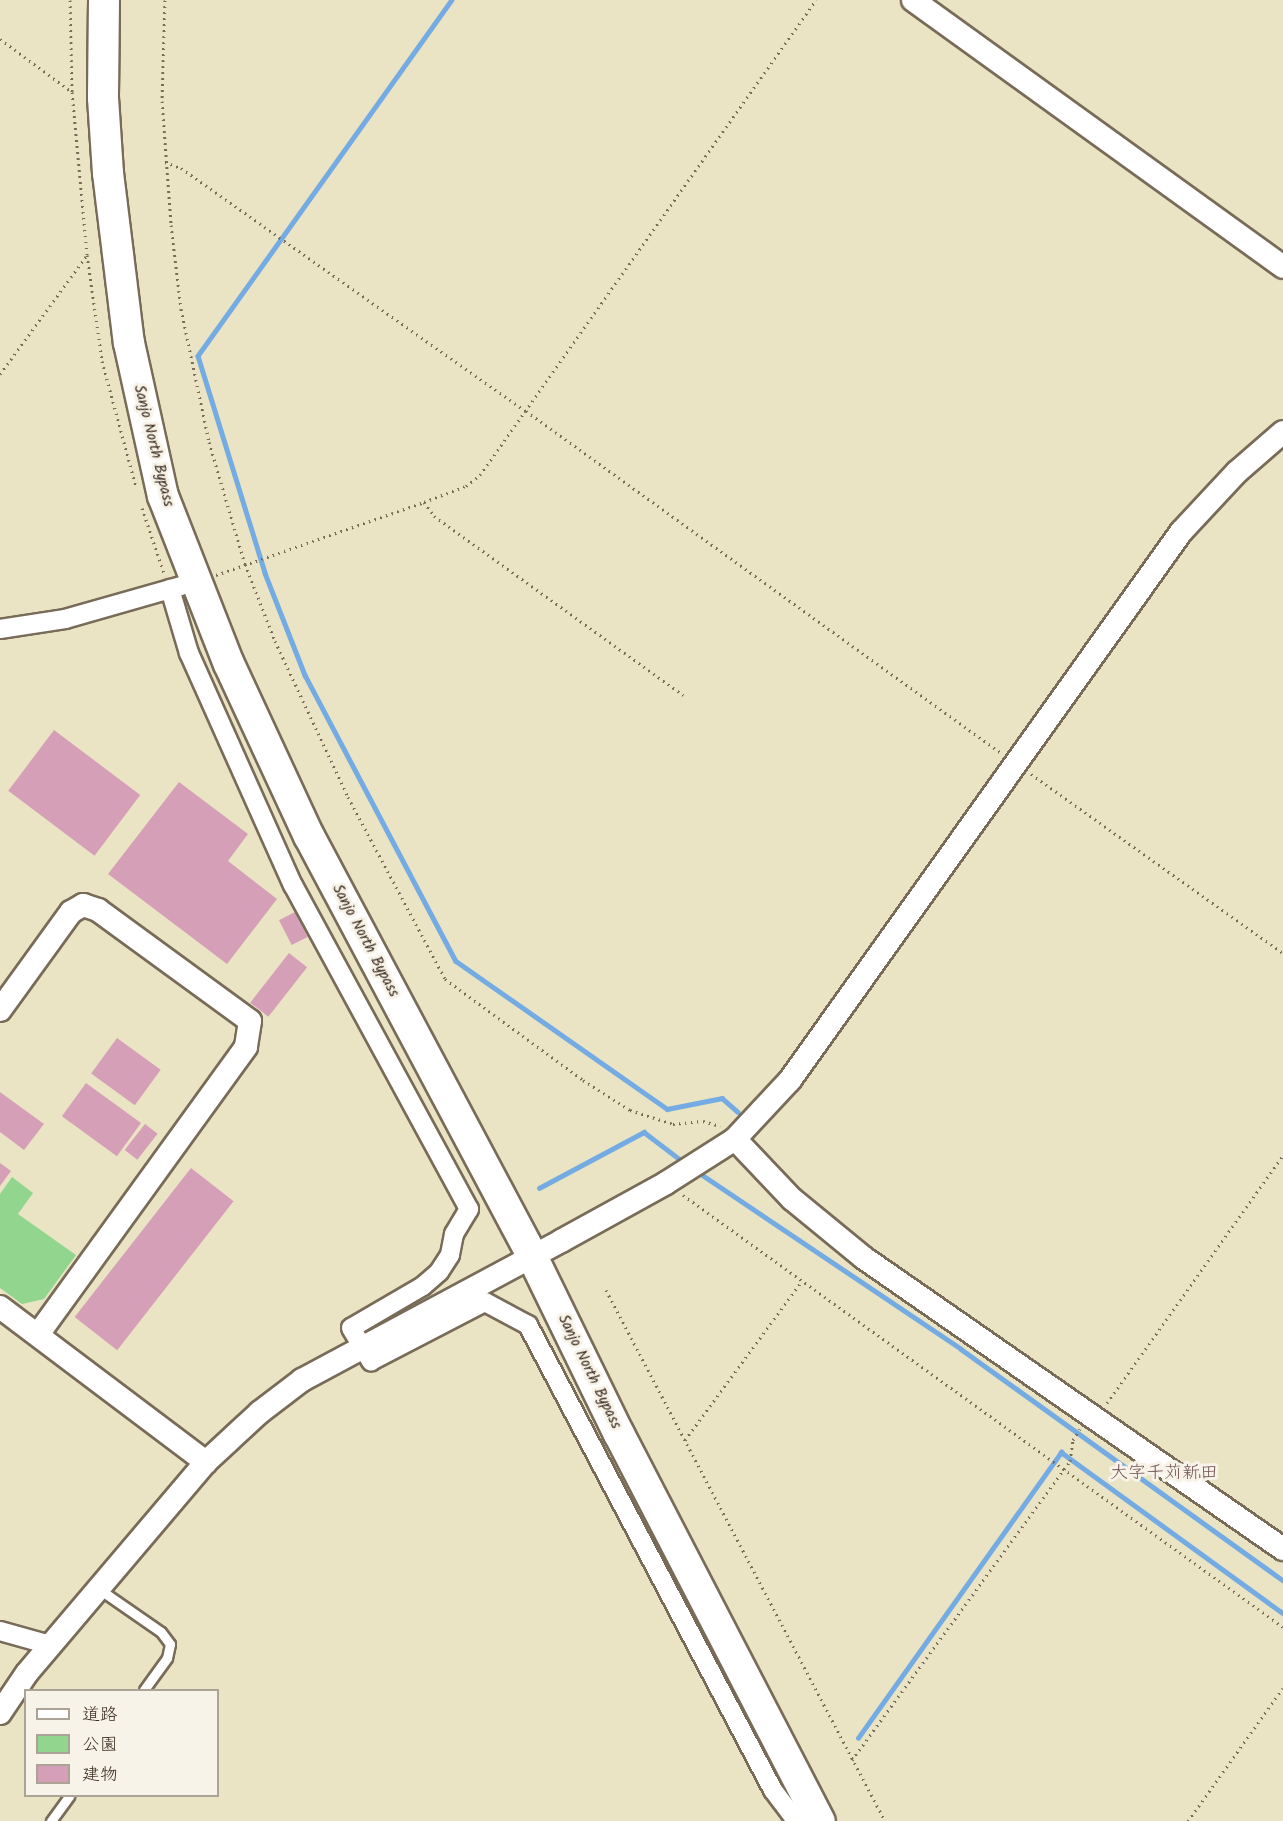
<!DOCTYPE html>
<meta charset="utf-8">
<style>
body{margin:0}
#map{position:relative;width:1283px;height:1821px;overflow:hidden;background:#eae4c5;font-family:Kalam,"Klee One",sans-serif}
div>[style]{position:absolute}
.green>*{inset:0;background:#91d58e}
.stream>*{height:4.5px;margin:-2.25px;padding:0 2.25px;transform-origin:2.25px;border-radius:2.25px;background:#73abe2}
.building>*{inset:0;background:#d5a0b7;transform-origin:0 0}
.path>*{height:3px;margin-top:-1.5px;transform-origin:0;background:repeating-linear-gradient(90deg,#786b58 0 1.5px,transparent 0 6px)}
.roads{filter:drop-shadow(2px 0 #786b58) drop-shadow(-2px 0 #786b58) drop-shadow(0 2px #786b58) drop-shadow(0 -2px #786b58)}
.service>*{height:9px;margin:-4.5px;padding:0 4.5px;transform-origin:4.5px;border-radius:4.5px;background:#fff}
.minor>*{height:18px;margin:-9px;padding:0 9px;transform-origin:9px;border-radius:9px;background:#fff}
.tertiary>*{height:22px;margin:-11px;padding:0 11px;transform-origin:11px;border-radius:11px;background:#fff}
.trunk>*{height:30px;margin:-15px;padding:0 15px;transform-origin:15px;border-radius:15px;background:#fff}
span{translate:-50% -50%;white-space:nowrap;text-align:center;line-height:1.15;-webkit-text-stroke:6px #f7f3e8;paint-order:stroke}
.street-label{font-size:15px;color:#3b2a1e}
.quarter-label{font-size:18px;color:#715354}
.legend{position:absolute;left:24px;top:1689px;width:195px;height:108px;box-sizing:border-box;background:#f7f3e8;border:2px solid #aca397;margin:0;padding:8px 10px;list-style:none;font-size:18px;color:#3b2a1e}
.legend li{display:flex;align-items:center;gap:12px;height:30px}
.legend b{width:30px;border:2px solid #aca397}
</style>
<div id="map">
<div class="green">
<i style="clip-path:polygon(12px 1177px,33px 1193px,18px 1214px,76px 1255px,44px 1299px,22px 1304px,0 1288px,0 1194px)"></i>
</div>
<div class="stream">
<i style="left:452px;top:0;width:437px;rotate:125.5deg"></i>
<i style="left:198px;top:356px;width:227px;rotate:72.8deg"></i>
<i style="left:265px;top:573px;width:110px;rotate:68.6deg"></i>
<i style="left:305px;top:675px;width:323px;rotate:62.2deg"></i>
<i style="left:456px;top:961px;width:258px;rotate:35deg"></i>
<i style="left:667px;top:1109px;width:56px;rotate:-11.3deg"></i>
<i style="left:722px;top:1098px;width:21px;rotate:41deg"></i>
<i style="left:698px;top:1172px;width:317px;rotate:33.9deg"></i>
<i style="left:961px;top:1349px;width:396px;rotate:35.7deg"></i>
<i style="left:539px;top:1188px;width:119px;rotate:-28.1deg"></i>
<i style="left:644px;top:1132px;width:53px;rotate:37.3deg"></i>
<i style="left:858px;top:1738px;width:351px;rotate:-54.6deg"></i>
<i style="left:1061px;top:1452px;width:274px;rotate:36deg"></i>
</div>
<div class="building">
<i style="left:54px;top:730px;width:108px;height:76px;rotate:37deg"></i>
<i style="clip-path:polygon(179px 782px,248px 834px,228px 861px,277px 899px,227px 964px,108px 874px)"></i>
<i style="left:295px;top:912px;width:28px;height:18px;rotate:63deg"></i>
<i style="left:289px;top:953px;width:23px;height:63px;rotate:38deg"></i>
<i style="left:117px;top:1038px;width:54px;height:44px;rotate:36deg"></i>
<i style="left:86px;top:1083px;width:68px;height:41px;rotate:36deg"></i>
<i style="clip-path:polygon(0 1092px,44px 1124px,24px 1150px,0 1132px)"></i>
<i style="left:145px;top:1124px;width:16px;height:33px;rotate:38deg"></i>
<i style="clip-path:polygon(0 1163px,11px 1171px,0 1186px)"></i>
<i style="left:191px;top:1168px;width:54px;height:189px;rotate:38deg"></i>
</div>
<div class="path">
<i style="left:70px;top:0;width:92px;rotate:88.8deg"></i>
<i style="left:72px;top:92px;width:164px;rotate:84.7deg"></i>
<i style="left:87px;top:255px;width:107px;rotate:81.9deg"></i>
<i style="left:102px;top:361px;width:131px;rotate:74.9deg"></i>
<i style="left:165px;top:0;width:101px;rotate:91.7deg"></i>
<i style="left:162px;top:101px;width:124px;rotate:85.8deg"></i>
<i style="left:171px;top:225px;width:85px;rotate:83.2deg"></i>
<i style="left:181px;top:309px;width:136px;rotate:78.1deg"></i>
<i style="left:209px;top:442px;width:127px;rotate:73.6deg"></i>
<i style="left:245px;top:564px;width:83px;rotate:68.7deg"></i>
<i style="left:275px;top:641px;width:172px;rotate:64.9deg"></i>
<i style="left:348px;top:797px;width:206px;rotate:61.9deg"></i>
<i style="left:445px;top:979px;width:171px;rotate:36.2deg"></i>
<i style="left:583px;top:1080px;width:56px;rotate:32.6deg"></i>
<i style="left:630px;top:1110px;width:45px;rotate:18deg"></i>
<i style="left:673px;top:1124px;width:30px;rotate:-6deg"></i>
<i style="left:703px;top:1121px;width:18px;rotate:16deg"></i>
<i style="left:0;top:39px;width:89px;rotate:36.4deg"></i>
<i style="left:165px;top:162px;width:17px;rotate:21deg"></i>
<i style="left:181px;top:168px;width:422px;rotate:35.2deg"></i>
<i style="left:526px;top:411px;width:585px;rotate:35.75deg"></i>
<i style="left:0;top:374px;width:147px;rotate:-53.8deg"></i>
<i style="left:424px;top:502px;width:17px;rotate:54deg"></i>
<i style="left:434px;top:516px;width:307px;rotate:35.7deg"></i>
<i style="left:142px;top:508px;width:72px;rotate:71.3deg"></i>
<i style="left:216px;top:575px;width:220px;rotate:-19.3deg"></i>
<i style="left:424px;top:502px;width:45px;rotate:-20.9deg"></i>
<i style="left:466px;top:486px;width:18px;rotate:-38deg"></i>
<i style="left:480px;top:475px;width:582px;rotate:-54.73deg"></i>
<i style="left:1031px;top:774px;width:309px;rotate:35.4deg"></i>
<i style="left:683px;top:1195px;width:739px;rotate:35.75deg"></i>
<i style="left:606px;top:1290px;width:600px;rotate:62.28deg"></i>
<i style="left:1107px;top:1403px;width:304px;rotate:-54.6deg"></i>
<i style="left:685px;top:1440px;width:196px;rotate:-53.7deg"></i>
<i style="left:852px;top:1760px;width:370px;rotate:-53.9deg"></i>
<i style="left:1070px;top:1461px;width:21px;rotate:-82deg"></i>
<i style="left:1073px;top:1440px;width:13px;rotate:-58deg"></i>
<i style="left:1188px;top:1821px;width:163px;rotate:-54.5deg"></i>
</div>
<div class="roads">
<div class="service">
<i style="left:99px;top:1589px;width:75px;rotate:34.7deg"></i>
<i style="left:161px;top:1632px;width:15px;rotate:53deg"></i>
<i style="left:170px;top:1644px;width:14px;rotate:102deg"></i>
<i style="left:167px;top:1658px;width:39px;rotate:126deg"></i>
<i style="left:51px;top:1821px;width:31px;rotate:-54deg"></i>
</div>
<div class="minor">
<i style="left:170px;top:589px;width:67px;rotate:73.5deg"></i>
<i style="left:189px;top:653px;width:254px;rotate:65.9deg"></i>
<i style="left:293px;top:885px;width:369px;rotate:61.5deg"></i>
<i style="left:469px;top:1209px;width:29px;rotate:121deg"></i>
<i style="left:454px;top:1234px;width:21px;rotate:101deg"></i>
<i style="left:450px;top:1255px;width:20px;rotate:123deg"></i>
<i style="left:439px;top:1272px;width:21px;rotate:139deg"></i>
<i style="left:423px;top:1286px;width:83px;rotate:149.7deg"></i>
<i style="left:351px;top:1328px;width:39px;rotate:59deg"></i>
<i style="left:371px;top:1361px;width:128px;rotate:-27.4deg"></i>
<i style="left:485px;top:1302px;width:49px;rotate:28.1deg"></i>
<i style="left:528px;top:1325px;width:526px;rotate:62.22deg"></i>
<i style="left:773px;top:1790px;width:39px;rotate:53deg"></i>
<i style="left:0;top:629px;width:66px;rotate:-8.7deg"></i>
<i style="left:65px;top:619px;width:121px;rotate:-15.9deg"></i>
<i style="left:0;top:1631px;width:52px;rotate:15.6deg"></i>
</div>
<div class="tertiary">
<i style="left:913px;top:0;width:456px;rotate:35.8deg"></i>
<i style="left:0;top:1010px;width:121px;rotate:-54.1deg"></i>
<i style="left:71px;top:912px;width:14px;rotate:-30deg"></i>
<i style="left:83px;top:905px;width:16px;rotate:18deg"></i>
<i style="left:98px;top:910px;width:188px;rotate:36.1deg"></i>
<i style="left:250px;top:1021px;width:26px;rotate:99deg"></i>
<i style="left:246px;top:1047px;width:353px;rotate:125.9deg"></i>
<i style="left:735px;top:1139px;width:83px;rotate:46.5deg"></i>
<i style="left:792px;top:1199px;width:93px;rotate:39.3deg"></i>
<i style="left:864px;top:1258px;width:510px;rotate:34.78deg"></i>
<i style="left:0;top:1307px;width:258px;rotate:37deg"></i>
<i style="left:0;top:1713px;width:48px;rotate:-56deg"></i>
<i style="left:27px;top:1673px;width:277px;rotate:-49.7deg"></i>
<i style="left:206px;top:1462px;width:74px;rotate:-42.8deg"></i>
<i style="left:260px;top:1412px;width:53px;rotate:-37.3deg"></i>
<i style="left:302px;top:1380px;width:294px;rotate:-28.2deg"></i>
<i style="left:561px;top:1241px;width:120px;rotate:-28.9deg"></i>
<i style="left:666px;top:1183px;width:82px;rotate:-32.5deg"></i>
<i style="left:735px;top:1139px;width:81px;rotate:-47deg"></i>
<i style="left:790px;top:1080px;width:673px;rotate:-54.49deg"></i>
<i style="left:1181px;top:532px;width:82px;rotate:-47deg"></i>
<i style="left:1237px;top:472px;width:61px;rotate:-41deg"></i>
</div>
<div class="trunk">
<i style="left:104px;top:0;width:98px;rotate:90.6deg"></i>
<i style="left:103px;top:98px;width:75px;rotate:86.2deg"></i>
<i style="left:108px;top:173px;width:171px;rotate:83deg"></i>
<i style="left:129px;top:343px;width:157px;rotate:77.5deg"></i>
<i style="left:163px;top:496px;width:180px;rotate:68.6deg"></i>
<i style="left:229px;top:664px;width:190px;rotate:65.1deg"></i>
<i style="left:309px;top:836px;width:476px;rotate:62deg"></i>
<i style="left:532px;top:1256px;width:198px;rotate:64deg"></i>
<i style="left:619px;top:1434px;width:436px;rotate:62.6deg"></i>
</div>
</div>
<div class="street-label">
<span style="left:153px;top:446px;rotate:76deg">Sanjo North Bypass</span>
<span style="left:365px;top:941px;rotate:62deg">Sanjo North Bypass</span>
<span style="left:589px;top:1372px;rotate:64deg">Sanjo North Bypass</span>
</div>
<div class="quarter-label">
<span style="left:1164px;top:1474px">大字千苅新田</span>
</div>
<ul class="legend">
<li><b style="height:8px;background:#fff"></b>道路</li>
<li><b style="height:16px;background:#91d58e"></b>公園</li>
<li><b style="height:16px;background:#d5a0b7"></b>建物</li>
</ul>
</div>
